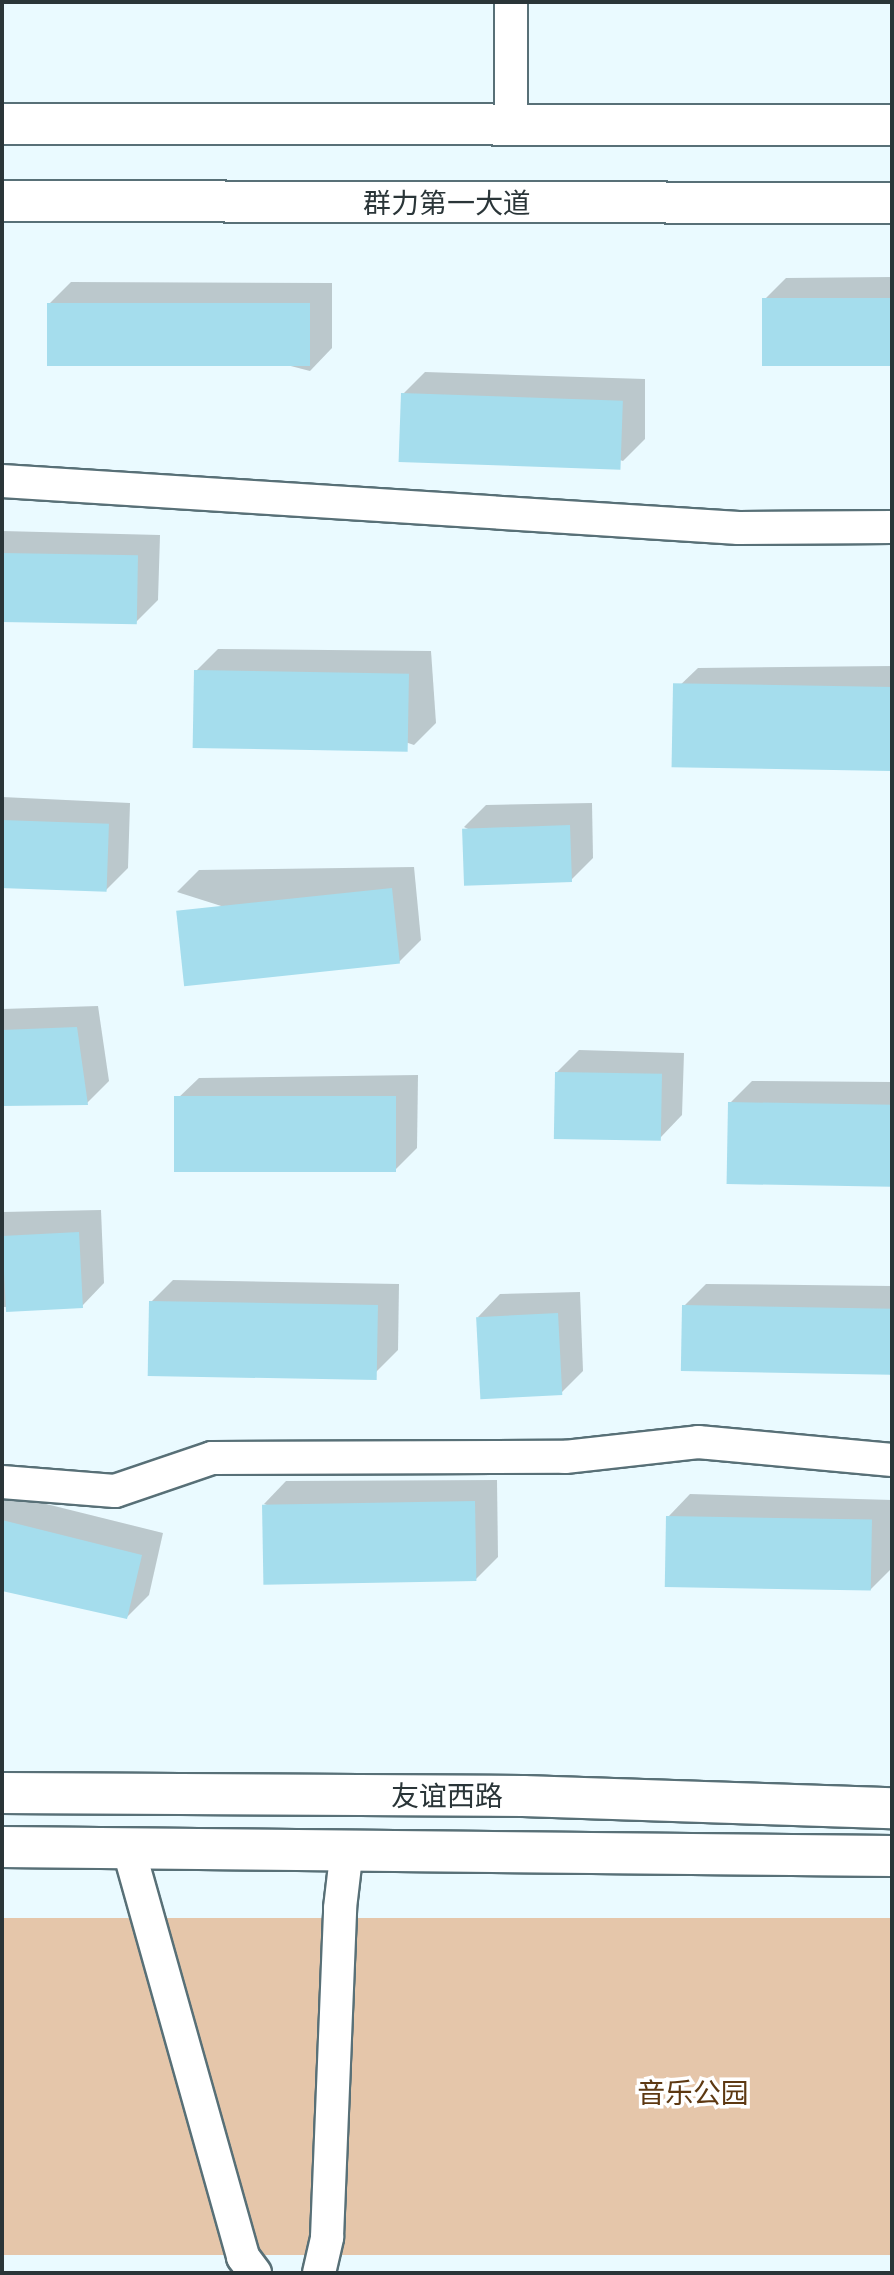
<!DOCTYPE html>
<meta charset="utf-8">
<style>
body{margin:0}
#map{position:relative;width:894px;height:2275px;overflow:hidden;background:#eafaff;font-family:"Noto Sans","Noto Sans SC",sans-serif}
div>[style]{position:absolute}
.green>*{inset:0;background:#e5c6aa;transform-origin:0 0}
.shadow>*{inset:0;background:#0003}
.building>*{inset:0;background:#a5dded;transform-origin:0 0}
.roads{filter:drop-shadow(2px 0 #587077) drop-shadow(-2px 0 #587077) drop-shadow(0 2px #587077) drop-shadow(0 -2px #587077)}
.minor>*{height:32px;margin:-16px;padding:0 16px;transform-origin:16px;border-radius:16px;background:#fff}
.major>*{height:40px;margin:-20px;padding:0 20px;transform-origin:20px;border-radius:20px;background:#fff}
span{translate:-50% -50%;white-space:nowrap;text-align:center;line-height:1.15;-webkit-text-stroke:7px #fff;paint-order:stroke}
.street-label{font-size:28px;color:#2a3538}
.park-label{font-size:28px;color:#5d3811}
.frame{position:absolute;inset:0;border:4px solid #2a3538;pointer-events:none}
</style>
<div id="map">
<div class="green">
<i style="left:2px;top:1918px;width:890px;height:337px"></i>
</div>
<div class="shadow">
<i style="clip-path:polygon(892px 277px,892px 364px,764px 300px,786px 278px)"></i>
<i style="clip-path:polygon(71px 282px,332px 283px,332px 348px,310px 371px,49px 304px)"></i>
<i style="clip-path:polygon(425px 372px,645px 379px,645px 439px,623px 461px,403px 394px)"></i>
<i style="clip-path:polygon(2px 531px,160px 535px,158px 600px,136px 622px,2px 620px)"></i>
<i style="clip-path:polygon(218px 649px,431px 651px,436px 723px,414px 745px,196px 671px)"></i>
<i style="clip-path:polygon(892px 666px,890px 769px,675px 690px,698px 668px)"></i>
<i style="clip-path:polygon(2px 797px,130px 803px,128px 868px,106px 890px,2px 886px)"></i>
<i style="clip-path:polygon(592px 803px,593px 858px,571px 880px,464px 827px,486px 805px)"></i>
<i style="clip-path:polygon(414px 867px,421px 940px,399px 962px,177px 892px,199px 870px)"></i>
<i style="clip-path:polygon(98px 1006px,109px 1081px,87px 1103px,2px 1104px,2px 1009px)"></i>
<i style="clip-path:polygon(579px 1050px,684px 1053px,682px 1115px,660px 1138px,557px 1072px)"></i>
<i style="clip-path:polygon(418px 1075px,417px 1148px,395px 1170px,176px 1100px,199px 1078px)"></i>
<i style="clip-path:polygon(752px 1081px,892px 1082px,892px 1184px,730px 1103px)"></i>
<i style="clip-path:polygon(101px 1210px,104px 1283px,82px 1306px,2px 1307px,2px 1212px)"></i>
<i style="clip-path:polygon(173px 1280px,399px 1284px,398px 1350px,376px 1372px,151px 1302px)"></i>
<i style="clip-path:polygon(706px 1284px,892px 1286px,892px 1375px,684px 1306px)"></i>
<i style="clip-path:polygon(580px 1292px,583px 1371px,561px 1393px,478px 1317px,500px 1294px)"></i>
<i style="clip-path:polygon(497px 1480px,498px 1557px,476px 1579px,264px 1504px,286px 1481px)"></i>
<i style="clip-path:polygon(2px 1493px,163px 1533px,149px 1595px,127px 1617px,2px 1589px)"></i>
<i style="clip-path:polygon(690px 1494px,892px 1500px,892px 1568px,870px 1590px,668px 1517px)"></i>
</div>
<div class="building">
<i style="left:892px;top:298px;width:68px;height:130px;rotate:90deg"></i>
<i style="left:47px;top:303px;width:263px;height:63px"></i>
<i style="left:401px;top:393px;width:222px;height:69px;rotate:2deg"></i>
<i style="left:2px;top:553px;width:136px;height:69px;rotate:1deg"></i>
<i style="left:194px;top:670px;width:215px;height:78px;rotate:1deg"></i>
<i style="left:892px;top:687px;width:84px;height:219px;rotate:91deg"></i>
<i style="left:2px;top:820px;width:107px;height:68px;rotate:2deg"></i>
<i style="left:570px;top:825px;width:57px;height:108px;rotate:88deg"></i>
<i style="left:392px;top:888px;width:76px;height:217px;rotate:84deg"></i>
<i style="clip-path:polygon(77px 1027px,88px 1105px,2px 1106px,2px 1030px)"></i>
<i style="left:555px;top:1072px;width:107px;height:67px;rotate:1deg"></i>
<i style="left:396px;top:1096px;width:76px;height:222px;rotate:90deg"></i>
<i style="left:728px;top:1102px;width:164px;height:82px;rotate:1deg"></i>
<i style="left:79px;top:1232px;width:76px;height:77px;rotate:87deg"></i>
<i style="left:149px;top:1301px;width:229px;height:75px;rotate:1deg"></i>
<i style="left:682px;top:1305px;width:210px;height:66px;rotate:1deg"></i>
<i style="left:558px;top:1313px;width:82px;height:82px;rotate:87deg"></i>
<i style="left:475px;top:1501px;width:80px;height:213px;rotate:89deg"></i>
<i style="left:666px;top:1516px;width:206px;height:71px;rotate:1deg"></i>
<i style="clip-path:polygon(2px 1520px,142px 1555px,127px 1619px,2px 1591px)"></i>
</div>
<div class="roads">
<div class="minor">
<i style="left:511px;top:2px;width:123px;rotate:90deg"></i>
<i style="left:2px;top:481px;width:738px;rotate:3.65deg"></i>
<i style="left:739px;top:528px;width:153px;rotate:-0.4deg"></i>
<i style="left:2px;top:1482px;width:113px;rotate:4.6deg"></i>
<i style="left:115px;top:1491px;width:102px;rotate:-18.8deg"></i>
<i style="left:212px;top:1458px;width:353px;rotate:-0.2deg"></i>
<i style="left:565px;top:1457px;width:134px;rotate:-6.4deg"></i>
<i style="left:698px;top:1442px;width:195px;rotate:5.3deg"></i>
<i style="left:128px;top:1847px;width:426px;rotate:74.3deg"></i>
<i style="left:243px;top:2257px;width:20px;rotate:53deg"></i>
<i style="left:319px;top:2273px;width:37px;rotate:-77deg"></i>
<i style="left:327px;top:2237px;width:329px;rotate:-87.7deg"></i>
<i style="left:340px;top:1908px;width:60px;rotate:-83.3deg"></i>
</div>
<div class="major">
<i style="left:2px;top:124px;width:890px;rotate:0.06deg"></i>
<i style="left:2px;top:201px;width:890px;rotate:0.13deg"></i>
<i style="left:2px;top:1793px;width:521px;rotate:0.33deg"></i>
<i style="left:523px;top:1796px;width:369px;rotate:1.9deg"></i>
<i style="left:2px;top:1847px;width:890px;rotate:0.58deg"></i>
</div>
</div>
<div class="street-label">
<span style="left:447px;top:202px">群力第一大道</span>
<span style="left:447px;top:1795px">友谊西路</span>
</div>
<div class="park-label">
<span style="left:693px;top:2092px">音乐公园</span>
</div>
<div class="frame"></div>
</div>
